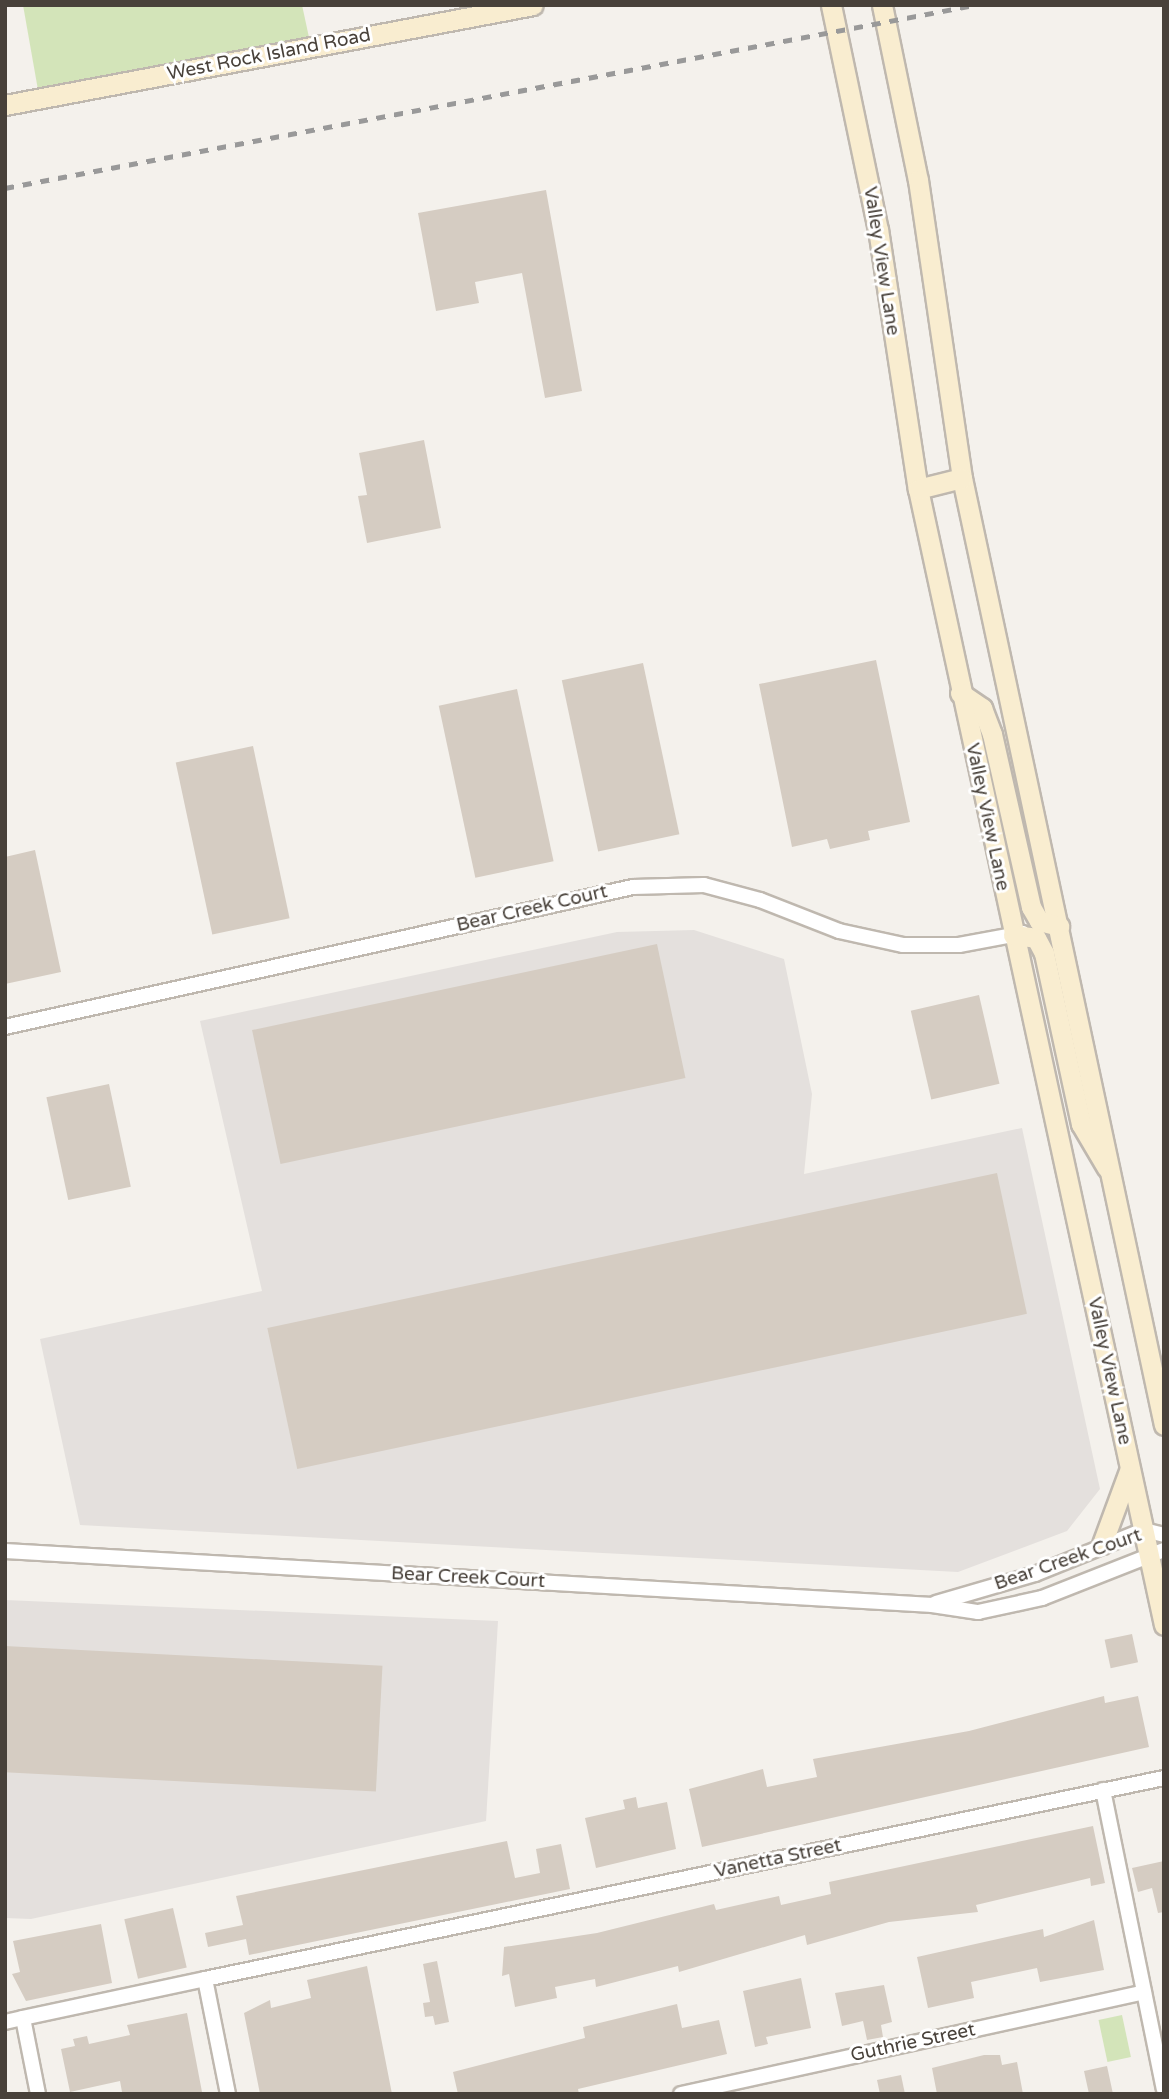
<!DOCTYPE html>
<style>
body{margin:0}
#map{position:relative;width:1169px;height:2099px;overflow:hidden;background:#f4f1ec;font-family:"Varela Round",sans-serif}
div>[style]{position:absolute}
.industrial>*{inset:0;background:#e4e0dd}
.green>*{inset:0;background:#d3e4b9;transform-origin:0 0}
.building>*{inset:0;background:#d5ccc2;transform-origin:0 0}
.roads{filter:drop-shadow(2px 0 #bfb8af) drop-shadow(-2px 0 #bfb8af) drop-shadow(0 2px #bfb8af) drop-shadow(0 -2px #bfb8af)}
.minor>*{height:14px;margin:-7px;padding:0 7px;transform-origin:7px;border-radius:7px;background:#fff}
.secondary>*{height:19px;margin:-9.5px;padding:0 9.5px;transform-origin:9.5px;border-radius:9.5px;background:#f9edd0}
.rail>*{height:5px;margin-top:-2.5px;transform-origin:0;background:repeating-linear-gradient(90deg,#999 0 9px,transparent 0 18px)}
span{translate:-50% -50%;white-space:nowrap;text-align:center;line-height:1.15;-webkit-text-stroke:6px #fff;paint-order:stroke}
.street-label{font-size:19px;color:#48413a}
.frame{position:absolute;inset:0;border:7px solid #48413a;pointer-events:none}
</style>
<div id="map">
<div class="industrial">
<i style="clip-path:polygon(694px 930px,784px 959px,812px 1094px,804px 1174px,1022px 1128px,1100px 1489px,1067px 1531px,958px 1572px,80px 1525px,40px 1339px,262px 1291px,200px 1021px,617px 932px)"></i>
<i style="clip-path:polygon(5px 1600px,498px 1621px,486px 1821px,31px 1919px,5px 1918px)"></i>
</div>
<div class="green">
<i style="clip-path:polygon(23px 5px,302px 5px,310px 42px,38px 90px)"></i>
<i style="left:1122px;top:2015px;width:43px;height:24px;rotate:78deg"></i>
</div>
<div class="building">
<i style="clip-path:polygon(546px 190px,582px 391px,545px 398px,522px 273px,475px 282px,479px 303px,436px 311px,418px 213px)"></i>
<i style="clip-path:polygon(424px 440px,441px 528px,367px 543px,358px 496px,367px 495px,359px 453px)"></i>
<i style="clip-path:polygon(876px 660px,910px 822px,868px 831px,870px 840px,830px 849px,827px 839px,792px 847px,759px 684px)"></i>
<i style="left:643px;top:663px;width:175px;height:83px;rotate:78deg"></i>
<i style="left:517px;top:689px;width:176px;height:80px;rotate:78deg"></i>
<i style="left:253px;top:746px;width:176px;height:79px;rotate:78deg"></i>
<i style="clip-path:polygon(35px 850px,61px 972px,5px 984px,5px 857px)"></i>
<i style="left:657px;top:944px;width:137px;height:414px;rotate:78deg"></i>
<i style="left:979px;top:995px;width:91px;height:70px;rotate:77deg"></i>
<i style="left:109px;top:1084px;width:105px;height:64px;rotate:78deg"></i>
<i style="left:997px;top:1173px;width:144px;height:746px;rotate:78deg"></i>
<i style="left:1132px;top:1634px;width:29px;height:28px;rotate:78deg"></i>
<i style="left:5px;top:1646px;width:378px;height:126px;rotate:3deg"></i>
<i style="clip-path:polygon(1104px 1696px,1105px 1703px,1138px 1696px,1149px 1747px,702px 1847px,689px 1789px,763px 1769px,767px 1787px,817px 1777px,813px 1759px,969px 1731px)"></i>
<i style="clip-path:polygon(636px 1797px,638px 1808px,667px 1802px,676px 1849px,596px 1868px,585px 1818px,625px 1809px,623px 1800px)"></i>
<i style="clip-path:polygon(1093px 1826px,1105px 1883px,1091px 1886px,1090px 1878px,976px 1905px,978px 1912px,889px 1922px,807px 1945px,805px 1935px,679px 1972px,678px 1966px,596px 1987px,595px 1979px,555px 1987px,557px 1998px,515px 2007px,509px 1974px,502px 1976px,504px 1947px,597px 1933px,714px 1904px,716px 1910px,779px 1896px,781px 1905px,831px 1894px,829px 1882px)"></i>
<i style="clip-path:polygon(507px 1841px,515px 1878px,540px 1873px,536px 1849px,561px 1844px,570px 1889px,249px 1955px,246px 1939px,208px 1947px,205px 1933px,243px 1925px,236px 1896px)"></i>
<i style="clip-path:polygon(1164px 1861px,1164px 1912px,1158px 1913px,1152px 1888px,1138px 1892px,1132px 1868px)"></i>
<i style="left:173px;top:1908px;width:61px;height:50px;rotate:77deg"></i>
<i style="clip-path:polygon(1094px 1920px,1104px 1970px,1040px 1982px,1037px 1968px,971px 1982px,974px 1998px,928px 2008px,917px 1957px,1043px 1929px,1044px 1937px)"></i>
<i style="clip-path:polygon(101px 1924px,112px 1983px,26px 2001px,12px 1974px,20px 1972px,13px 1941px)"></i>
<i style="clip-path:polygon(437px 1961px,449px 2022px,435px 2025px,433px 2016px,425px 2017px,423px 2003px,430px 2002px,423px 1964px)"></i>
<i style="clip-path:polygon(367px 1966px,392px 2094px,260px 2094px,244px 2013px,270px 2000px,271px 2008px,311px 1998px,307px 1980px)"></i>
<i style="clip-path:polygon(801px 1978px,811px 2028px,766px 2037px,768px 2044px,755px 2047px,743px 1991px)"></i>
<i style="clip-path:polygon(884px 1985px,892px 2022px,881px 2025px,883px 2037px,867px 2040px,863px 2021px,842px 2026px,835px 1993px)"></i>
<i style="clip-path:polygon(677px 2004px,682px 2028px,719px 2020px,727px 2054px,578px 2089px,579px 2094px,458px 2094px,453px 2072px,585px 2038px,583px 2027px)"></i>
<i style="clip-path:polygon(187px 2013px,202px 2092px,122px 2092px,120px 2081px,70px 2092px,61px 2049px,75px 2046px,73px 2039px,87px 2036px,89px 2044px,130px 2035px,127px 2025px)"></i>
<i style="clip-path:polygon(984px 2055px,1000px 2055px,1002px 2065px,1017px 2062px,1023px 2094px,937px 2094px,932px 2068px)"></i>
<i style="clip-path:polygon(1107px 2066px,1113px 2094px,1089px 2094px,1084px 2071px)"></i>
<i style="clip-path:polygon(901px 2075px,905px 2094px,880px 2094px,877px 2080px)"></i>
</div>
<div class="roads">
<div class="minor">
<i style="left:5px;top:1027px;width:643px;rotate:-12.57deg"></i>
<i style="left:633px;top:887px;width:71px;rotate:-1.6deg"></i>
<i style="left:704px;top:885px;width:58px;rotate:15deg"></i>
<i style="left:760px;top:900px;width:85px;rotate:21.4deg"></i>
<i style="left:839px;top:931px;width:66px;rotate:12.3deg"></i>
<i style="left:903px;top:945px;width:56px"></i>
<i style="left:959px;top:945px;width:65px;rotate:-10.6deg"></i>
<i style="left:5px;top:1551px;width:929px;rotate:3.33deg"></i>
<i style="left:932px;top:1605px;width:47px;rotate:8.7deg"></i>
<i style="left:978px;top:1612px;width:66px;rotate:-12.3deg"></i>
<i style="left:1042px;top:1598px;width:131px;rotate:-21.5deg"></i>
<i style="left:936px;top:1603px;width:103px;rotate:-16.3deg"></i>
<i style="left:1035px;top:1574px;width:118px;rotate:-22deg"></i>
<i style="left:1144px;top:1530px;width:21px;rotate:14deg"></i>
<i style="left:1103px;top:1790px;width:305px;rotate:78.5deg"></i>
<i style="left:5px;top:2022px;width:18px;rotate:-13deg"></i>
<i style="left:38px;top:2094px;width:77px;rotate:-101.2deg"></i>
<i style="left:23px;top:2018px;width:186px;rotate:-12.1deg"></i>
<i style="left:228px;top:2094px;width:117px;rotate:-101.3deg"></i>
<i style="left:205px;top:1979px;width:980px;rotate:-11.84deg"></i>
<i style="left:681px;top:2094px;width:474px;rotate:-12.4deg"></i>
</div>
<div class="secondary">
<i style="left:831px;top:5px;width:229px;rotate:78.2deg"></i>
<i style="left:878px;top:229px;width:263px;rotate:81.3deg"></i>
<i style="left:918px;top:489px;width:1162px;rotate:77.78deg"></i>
<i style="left:882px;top:5px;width:179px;rotate:78.4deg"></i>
<i style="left:918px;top:180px;width:301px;rotate:81.6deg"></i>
<i style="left:962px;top:478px;width:968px;rotate:77.96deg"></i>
<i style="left:5px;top:105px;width:537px;rotate:-10.72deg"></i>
<i style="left:918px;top:489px;width:45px;rotate:-14deg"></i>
<i style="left:960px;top:693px;width:27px;rotate:34deg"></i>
<i style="left:982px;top:708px;width:28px;rotate:69deg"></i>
<i style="left:992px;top:734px;width:177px;rotate:77.3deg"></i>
<i style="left:1031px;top:907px;width:16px;rotate:60deg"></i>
<i style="left:1039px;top:921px;width:21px;rotate:14deg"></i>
<i style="left:1013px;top:935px;width:23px;rotate:7deg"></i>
<i style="left:1036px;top:938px;width:17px;rotate:62deg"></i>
<i style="left:1044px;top:953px;width:175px;rotate:77.8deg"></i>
<i style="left:1081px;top:1124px;width:51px;rotate:59.4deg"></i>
<i style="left:1102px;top:1544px;width:78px;rotate:-69.7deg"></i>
</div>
</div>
<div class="rail">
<i style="left:5px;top:188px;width:986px;rotate:-10.69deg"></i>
</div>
<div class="street-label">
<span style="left:269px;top:55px;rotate:-11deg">West Rock Island Road</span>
<span style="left:881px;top:261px;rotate:81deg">Valley View Lane</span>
<span style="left:987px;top:817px;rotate:78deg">Valley View Lane</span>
<span style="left:532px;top:909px;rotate:-13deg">Bear Creek Court</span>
<span style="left:1109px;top:1371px;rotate:78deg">Valley View Lane</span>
<span style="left:1068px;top:1560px;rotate:-19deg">Bear Creek Court</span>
<span style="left:468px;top:1578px;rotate:3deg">Bear Creek Court</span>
<span style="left:778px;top:1859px;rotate:-12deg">Vanetta Street</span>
<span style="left:913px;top:2043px;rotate:-12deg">Guthrie Street</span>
</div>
<div class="frame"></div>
</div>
